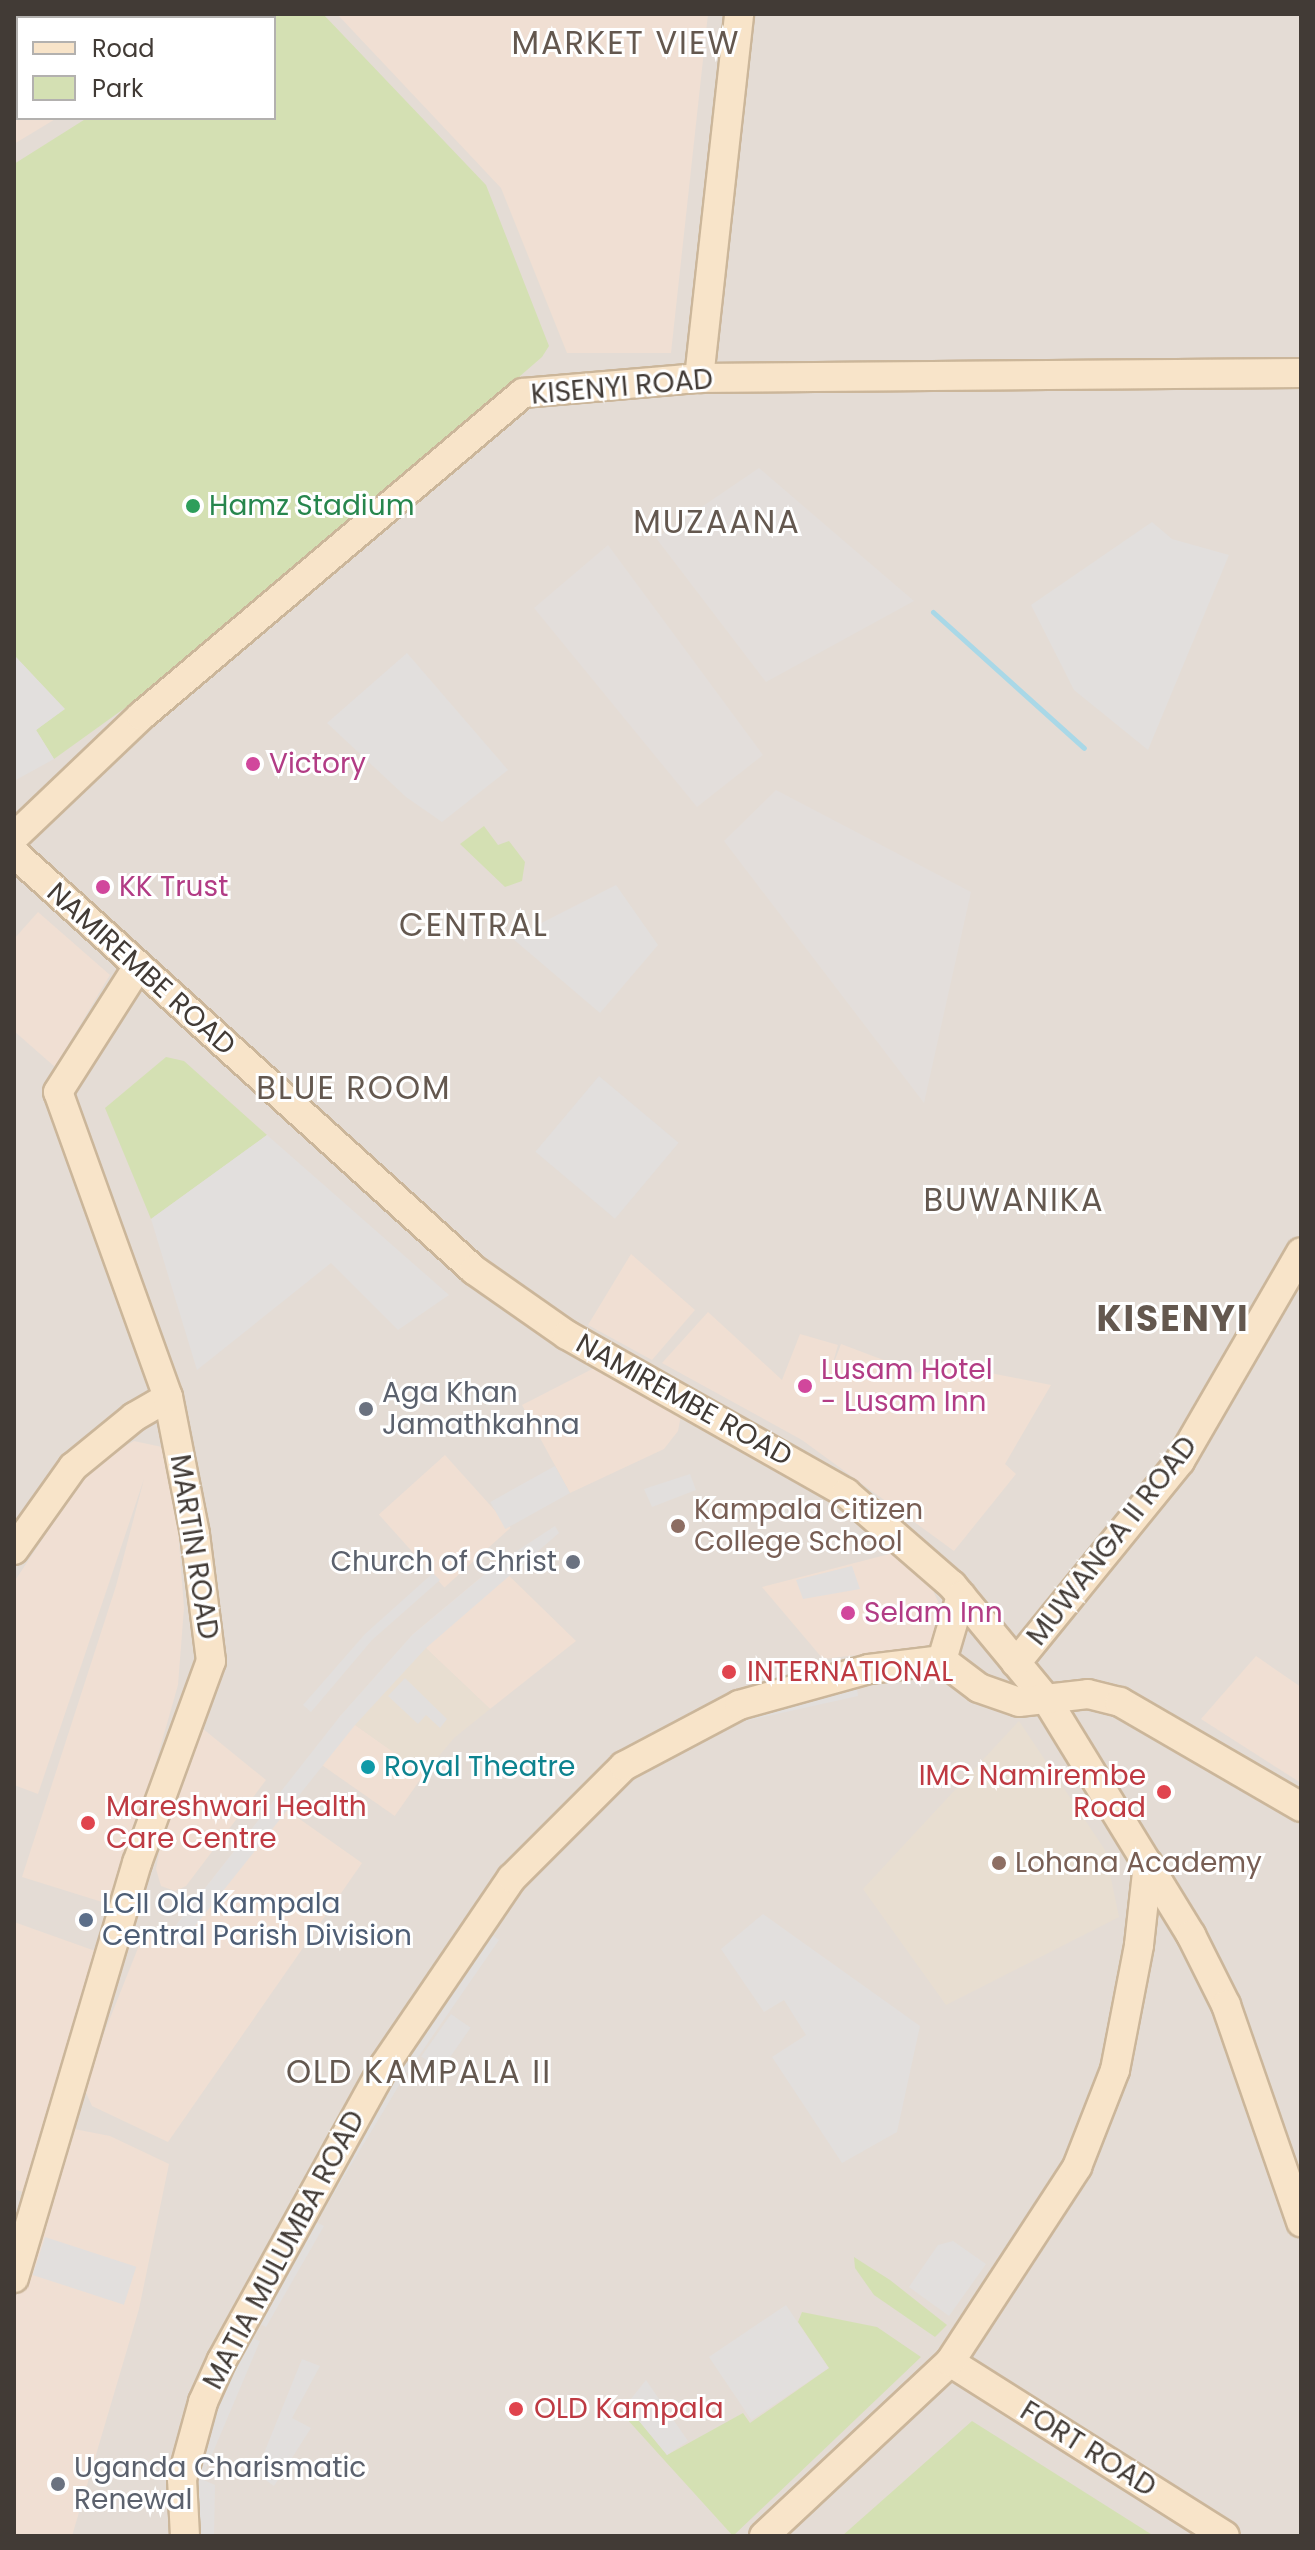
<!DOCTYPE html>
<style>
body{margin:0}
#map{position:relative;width:1315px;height:2550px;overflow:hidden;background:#f1ece6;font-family:Poppins,sans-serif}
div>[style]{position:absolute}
.residential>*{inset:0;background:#e4dcd5}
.commercial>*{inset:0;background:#f0dfd3;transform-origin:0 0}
.industrial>*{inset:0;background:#e3dedb}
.education>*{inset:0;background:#e8ded1}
.green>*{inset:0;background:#d4e0b3}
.parking>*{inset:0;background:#e2dfdd;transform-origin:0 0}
.stream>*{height:5px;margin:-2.5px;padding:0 2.5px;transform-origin:2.5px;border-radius:2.5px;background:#a9d8e7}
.roads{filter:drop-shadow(2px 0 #cbb69a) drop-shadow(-2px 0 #cbb69a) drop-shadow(0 2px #cbb69a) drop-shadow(0 -2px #cbb69a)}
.secondary>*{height:28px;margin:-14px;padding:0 14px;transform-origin:14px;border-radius:14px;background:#f8e4c9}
.dots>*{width:22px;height:22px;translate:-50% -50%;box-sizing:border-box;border:4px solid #fff;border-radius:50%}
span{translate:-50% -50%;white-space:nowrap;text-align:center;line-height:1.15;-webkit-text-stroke:6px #fff;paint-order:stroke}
.street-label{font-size:28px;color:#423b36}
.leisure-label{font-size:28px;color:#27864d}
.left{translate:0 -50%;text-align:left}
.hotel-label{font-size:28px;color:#b23c85}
.worship-label{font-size:28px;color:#5b616d}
.right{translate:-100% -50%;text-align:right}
.education-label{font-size:28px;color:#785e54}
.health-label{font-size:28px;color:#be3a42}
.culture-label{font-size:28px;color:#0d838f}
.service-label{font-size:28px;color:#4e5e75}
.quarter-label{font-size:32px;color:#64584f;letter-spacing:2px}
.district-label{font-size:36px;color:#64584f;font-weight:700;letter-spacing:2px}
.frame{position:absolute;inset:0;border:16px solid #423b36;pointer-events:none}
.legend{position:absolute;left:16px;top:16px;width:260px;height:104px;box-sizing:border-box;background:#fff;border:2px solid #b3b1af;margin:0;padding:10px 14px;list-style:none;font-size:24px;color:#423b36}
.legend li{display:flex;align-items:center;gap:16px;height:40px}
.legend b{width:40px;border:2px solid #b3b1af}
</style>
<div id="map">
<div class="residential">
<i style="clip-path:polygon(evenodd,14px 14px,1301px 14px,1301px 2536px,14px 2536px,14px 14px,18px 18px,274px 18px,274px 118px,18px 118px,18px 18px)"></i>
</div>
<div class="commercial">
<i style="clip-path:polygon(14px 14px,227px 14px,18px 18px,18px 118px,57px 118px,14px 144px)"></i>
<i style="clip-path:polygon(337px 14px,708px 14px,671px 353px,567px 353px,501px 188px)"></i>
<i style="clip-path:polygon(38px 912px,110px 975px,55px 1067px,14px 1031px,14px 939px)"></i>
<i style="clip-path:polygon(631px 1254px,695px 1310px,652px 1360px,588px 1325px)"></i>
<i style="clip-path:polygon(708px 1312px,782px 1380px,800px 1334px,838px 1345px,830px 1373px,841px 1344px,918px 1373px,922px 1368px,932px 1371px,935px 1362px,1051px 1385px,1005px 1464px,1016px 1474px,954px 1551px,802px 1440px,662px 1363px)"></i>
<i style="clip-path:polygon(600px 1365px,681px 1415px,678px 1431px,664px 1449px,570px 1493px,522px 1405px)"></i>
<i style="clip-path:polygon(134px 1441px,162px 1447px,173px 1464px,184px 1608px,178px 1685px,115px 1906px,22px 1877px,116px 1586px,144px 1479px,38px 1794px,14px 1785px,14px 1582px,92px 1465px)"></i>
<i style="left:445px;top:1455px;width:98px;height:89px;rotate:48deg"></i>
<i style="clip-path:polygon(897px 1552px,930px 1584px,940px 1606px,941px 1631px,927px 1647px,823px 1659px,762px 1587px)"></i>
<i style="clip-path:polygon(497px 1564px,576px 1641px,490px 1709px,412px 1635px)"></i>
<i style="clip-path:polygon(1256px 1656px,1301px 1687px,1301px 1783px,1201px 1719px)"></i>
<i style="left:341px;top:1715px;width:102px;height:52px;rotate:35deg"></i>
<i style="clip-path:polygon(202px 1728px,266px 1780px,186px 1886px,175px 1891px,161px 1886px,156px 1869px,164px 1827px)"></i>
<i style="clip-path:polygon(274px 1801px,362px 1863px,168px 2142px,92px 2106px,83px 2086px,144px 1933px,165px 1939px)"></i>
<i style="clip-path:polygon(14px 1922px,101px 1953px,29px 2194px,14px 2189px)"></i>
<i style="clip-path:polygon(69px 2128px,110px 2136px,169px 2164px,139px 2309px,72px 2536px,14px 2536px,14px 2303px)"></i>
</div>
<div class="industrial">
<i style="clip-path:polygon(759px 468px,914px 601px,766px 682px,656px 538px)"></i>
<i style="clip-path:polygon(608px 545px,763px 755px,697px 807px,534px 608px)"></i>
<i style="clip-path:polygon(776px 790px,971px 892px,924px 1103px,724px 841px)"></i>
</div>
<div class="education">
<i style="clip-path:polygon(412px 1635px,490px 1709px,454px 1738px,424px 1774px,341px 1715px)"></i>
<i style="clip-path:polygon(1019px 1721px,1105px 1850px,1119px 1917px,946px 2005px,863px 1889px)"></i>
</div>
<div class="green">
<i style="clip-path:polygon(253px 14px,323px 14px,486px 185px,549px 346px,542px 357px,200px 654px,54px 759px,36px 730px,64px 709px,14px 655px,14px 164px,87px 118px,274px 118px,274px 18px,246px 18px)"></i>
<i style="clip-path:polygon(484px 826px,498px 845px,509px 841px,525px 862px,522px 881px,505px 887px,460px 844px)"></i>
<i style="clip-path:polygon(166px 1057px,184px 1061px,267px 1135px,151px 1219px,105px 1108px)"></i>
<i style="clip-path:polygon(854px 2257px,890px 2280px,947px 2325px,935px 2337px,874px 2295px,855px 2268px)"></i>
<i style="clip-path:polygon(802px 2312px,877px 2327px,921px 2357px,733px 2536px,626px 2418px,626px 2405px,667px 2455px,743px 2413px,750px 2423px,829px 2368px,798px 2322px)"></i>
<i style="clip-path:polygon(972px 2421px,1154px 2536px,842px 2536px)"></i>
</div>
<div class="parking">
<i style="clip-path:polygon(1152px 522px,1172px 539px,1229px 555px,1148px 750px,1074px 690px,1031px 605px)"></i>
<i style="clip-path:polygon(407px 653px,508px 770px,442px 822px,406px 797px,327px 723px)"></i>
<i style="clip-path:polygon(14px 655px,65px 709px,36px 730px,54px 759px,14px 781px)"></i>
<i style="clip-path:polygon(616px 885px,658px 945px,600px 1013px,512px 938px)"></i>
<i style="left:599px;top:1076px;width:104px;height:99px;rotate:40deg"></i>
<i style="clip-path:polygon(267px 1135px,449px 1295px,398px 1330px,331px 1263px,197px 1370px,151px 1219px)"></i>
<i style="left:555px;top:1466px;width:31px;height:74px;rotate:61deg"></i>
<i style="clip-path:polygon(690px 1474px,696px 1490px,652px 1507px,644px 1489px)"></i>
<i style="clip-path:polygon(555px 1526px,559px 1533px,426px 1648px,355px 1725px,180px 1945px,165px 1939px,341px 1715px,412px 1635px,497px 1564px)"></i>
<i style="clip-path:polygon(852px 1566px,860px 1589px,803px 1599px,796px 1580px)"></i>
<i style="clip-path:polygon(433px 1573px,440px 1580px,372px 1640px,311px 1712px,303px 1705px,365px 1634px)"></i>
<i style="clip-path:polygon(855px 1674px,858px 1696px,745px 1721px,670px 1757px,621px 1788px,557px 1857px,545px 1845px,630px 1763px)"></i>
<i style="clip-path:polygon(405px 1678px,447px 1719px,440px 1728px,426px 1715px,418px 1724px,388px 1696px)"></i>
<i style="clip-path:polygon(763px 1914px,920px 2026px,897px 2132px,842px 2163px,772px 2057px,806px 2035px,784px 2000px,764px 2012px,721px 1949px)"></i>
<i style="clip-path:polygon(480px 1926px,499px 1940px,407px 2073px,392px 2064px)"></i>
<i style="left:451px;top:2014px;width:24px;height:52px;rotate:35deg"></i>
<i style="left:386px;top:2074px;width:17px;height:155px;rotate:31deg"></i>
<i style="clip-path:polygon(310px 2219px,324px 2226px,266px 2327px,256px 2322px)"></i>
<i style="left:45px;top:2237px;width:96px;height:40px;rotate:18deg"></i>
<i style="clip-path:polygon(953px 2241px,986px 2264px,949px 2316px,909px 2287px,938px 2245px)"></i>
<i style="left:786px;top:2305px;width:76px;height:93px;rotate:56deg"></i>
<i style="clip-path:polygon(247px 2336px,260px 2341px,205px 2471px,193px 2466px,222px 2385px)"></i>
<i style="clip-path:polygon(302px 2359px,320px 2366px,292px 2418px,311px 2428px,274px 2486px,256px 2473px)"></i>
<i style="clip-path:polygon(646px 2380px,688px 2441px,667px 2455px,626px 2405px)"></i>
<i style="clip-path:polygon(192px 2475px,215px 2485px,214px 2536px,189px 2536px)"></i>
</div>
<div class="stream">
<i style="left:933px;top:612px;width:203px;rotate:42deg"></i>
</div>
<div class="roads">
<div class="secondary">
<i style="left:699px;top:378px;width:366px;rotate:-83.7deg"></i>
<i style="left:14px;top:837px;width:175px;rotate:-43.6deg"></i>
<i style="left:141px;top:716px;width:500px;rotate:-40.22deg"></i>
<i style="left:523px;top:393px;width:177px;rotate:-4.9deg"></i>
<i style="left:699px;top:378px;width:602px;rotate:-0.48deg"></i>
<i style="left:14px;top:853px;width:621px;rotate:42.19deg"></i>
<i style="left:474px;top:1270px;width:113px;rotate:35deg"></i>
<i style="left:567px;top:1335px;width:321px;rotate:29.5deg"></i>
<i style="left:846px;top:1493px;width:140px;rotate:41deg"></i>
<i style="left:952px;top:1585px;width:149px;rotate:50.4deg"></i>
<i style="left:1047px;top:1700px;width:276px;rotate:58.5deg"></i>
<i style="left:1191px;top:1935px;width:78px;rotate:63.4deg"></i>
<i style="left:1226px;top:2005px;width:230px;rotate:70.9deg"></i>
<i style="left:14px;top:1550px;width:102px;rotate:-54.6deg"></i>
<i style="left:73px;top:1467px;width:79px;rotate:-39.3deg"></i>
<i style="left:134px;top:1417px;width:39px;rotate:-30deg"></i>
<i style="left:942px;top:1660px;width:46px;rotate:37.1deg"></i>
<i style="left:979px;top:1688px;width:42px;rotate:19.3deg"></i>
<i style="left:1019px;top:1702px;width:69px;rotate:-6.6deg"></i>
<i style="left:1088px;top:1694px;width:33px;rotate:14deg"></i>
<i style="left:1120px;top:1702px;width:209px;rotate:30.1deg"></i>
<i style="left:942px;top:1660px;width:67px;rotate:-73.5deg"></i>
<i style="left:1016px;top:1663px;width:260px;rotate:-50.9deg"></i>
<i style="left:1180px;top:1461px;width:241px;rotate:-59.9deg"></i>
<i style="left:14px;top:2278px;width:433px;rotate:-73.5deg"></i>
<i style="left:137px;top:1863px;width:215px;rotate:-69.9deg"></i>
<i style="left:211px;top:1661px;width:128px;rotate:-97.2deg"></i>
<i style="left:195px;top:1534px;width:140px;rotate:-101.1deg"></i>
<i style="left:168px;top:1397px;width:324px;rotate:-109.8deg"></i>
<i style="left:58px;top:1092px;width:147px;rotate:-57.5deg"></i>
<i style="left:950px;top:2362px;width:325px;rotate:32.3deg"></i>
<i style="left:185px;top:2536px;width:57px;rotate:-93deg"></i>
<i style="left:182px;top:2479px;width:80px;rotate:-74.7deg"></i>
<i style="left:203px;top:2402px;width:46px;rotate:-65.7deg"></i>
<i style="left:222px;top:2360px;width:336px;rotate:-61.1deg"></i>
<i style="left:384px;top:2066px;width:227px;rotate:-55.8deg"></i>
<i style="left:512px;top:1878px;width:158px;rotate:-45deg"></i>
<i style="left:624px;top:1766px;width:130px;rotate:-27.9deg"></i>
<i style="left:739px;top:1705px;width:135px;rotate:-15.5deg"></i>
<i style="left:869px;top:1669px;width:74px;rotate:-7deg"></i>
<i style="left:764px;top:2536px;width:255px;rotate:-43.1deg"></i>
<i style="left:950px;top:2362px;width:233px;rotate:-56.9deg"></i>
<i style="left:1077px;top:2167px;width:104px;rotate:-68.6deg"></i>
<i style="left:1115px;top:2070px;width:127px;rotate:-79.1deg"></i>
<i style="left:1139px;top:1945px;width:82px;rotate:-83.7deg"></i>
</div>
</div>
<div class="dots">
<i style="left:193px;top:506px;background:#2e9e5b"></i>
<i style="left:253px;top:764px;background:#d1479c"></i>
<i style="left:103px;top:887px;background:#d1479c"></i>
<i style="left:805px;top:1386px;background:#d1479c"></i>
<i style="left:366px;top:1409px;background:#6b7280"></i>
<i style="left:678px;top:1526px;background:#8d6e63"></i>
<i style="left:573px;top:1562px;background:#6b7280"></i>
<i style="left:848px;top:1613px;background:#d1479c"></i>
<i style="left:729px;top:1672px;background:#e0444e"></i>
<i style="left:368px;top:1767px;background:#0f9aa8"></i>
<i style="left:1164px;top:1792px;background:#e0444e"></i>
<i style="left:88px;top:1823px;background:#e0444e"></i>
<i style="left:999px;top:1863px;background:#8d6e63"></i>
<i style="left:86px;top:1920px;background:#5c6f8a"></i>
<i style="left:516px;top:2409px;background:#e0444e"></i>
<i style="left:58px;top:2484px;background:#6b7280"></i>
</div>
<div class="street-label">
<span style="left:622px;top:387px;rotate:-5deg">KISENYI ROAD</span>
<span style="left:141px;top:969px;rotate:42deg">NAMIREMBE ROAD</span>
<span style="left:684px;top:1400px;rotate:29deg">NAMIREMBE ROAD</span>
<span style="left:1112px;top:1541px;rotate:-52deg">MUWANGA II ROAD</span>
<span style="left:194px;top:1547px;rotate:81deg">MARTIN ROAD</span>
<span style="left:284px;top:2250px;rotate:-62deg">MATIA MULUMBA ROAD</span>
<span style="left:1088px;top:2449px;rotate:32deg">FORT ROAD</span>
</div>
<div class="leisure-label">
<span class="left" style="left:209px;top:506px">Hamz Stadium</span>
</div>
<div class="hotel-label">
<span class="left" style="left:269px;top:764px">Victory</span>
<span class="left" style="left:119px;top:887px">KK Trust</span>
<span class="left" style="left:821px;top:1386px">Lusam Hotel<br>- Lusam Inn</span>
<span class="left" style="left:864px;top:1613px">Selam Inn</span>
</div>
<div class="worship-label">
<span class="left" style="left:382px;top:1409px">Aga Khan<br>Jamathkahna</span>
<span class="right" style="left:557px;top:1562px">Church of Christ</span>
<span class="left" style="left:74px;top:2484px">Uganda Charismatic<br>Renewal</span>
</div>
<div class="education-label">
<span class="left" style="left:694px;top:1526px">Kampala Citizen<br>College School</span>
<span class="left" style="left:1015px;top:1863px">Lohana Academy</span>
</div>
<div class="health-label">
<span class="left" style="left:747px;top:1672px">INTERNATIONAL</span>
<span class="right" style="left:1146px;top:1792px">IMC Namirembe<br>Road</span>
<span class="left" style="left:106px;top:1823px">Mareshwari Health<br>Care Centre</span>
<span class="left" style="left:534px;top:2409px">OLD Kampala</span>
</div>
<div class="culture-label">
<span class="left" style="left:384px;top:1767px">Royal Theatre</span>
</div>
<div class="service-label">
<span class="left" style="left:102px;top:1920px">LCII Old Kampala<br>Central Parish Division</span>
</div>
<div class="quarter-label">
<span style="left:626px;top:43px">MARKET VIEW</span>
<span style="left:717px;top:522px">MUZAANA</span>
<span style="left:474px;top:925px">CENTRAL</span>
<span style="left:354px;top:1088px">BLUE ROOM</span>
<span style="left:1014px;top:1200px">BUWANIKA</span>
<span style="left:419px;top:2072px">OLD KAMPALA II</span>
</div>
<div class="district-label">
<span style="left:1173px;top:1319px">KISENYI</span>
</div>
<div class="frame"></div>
<ul class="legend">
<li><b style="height:10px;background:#f8e4c9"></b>Road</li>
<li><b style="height:22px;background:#d4e0b3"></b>Park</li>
</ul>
</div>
